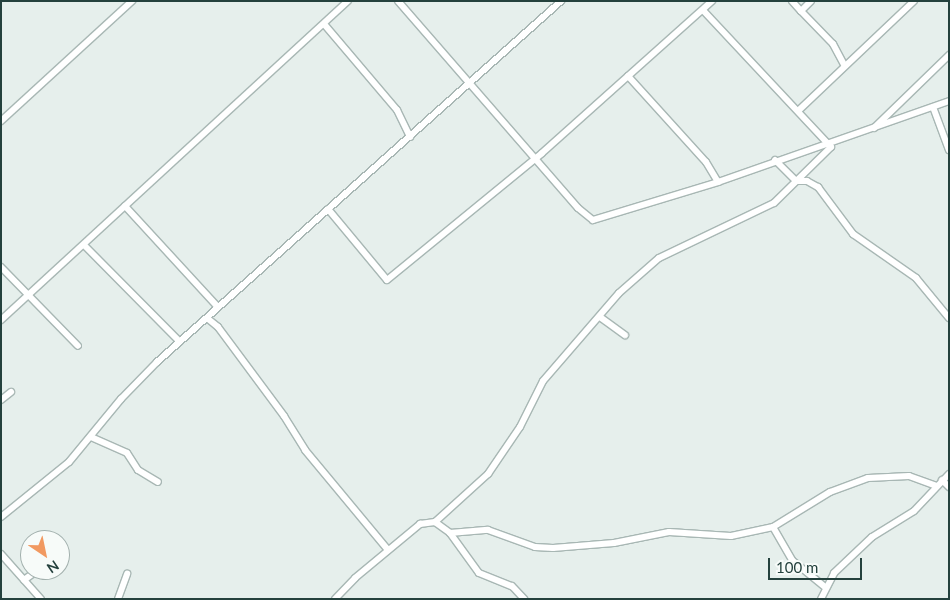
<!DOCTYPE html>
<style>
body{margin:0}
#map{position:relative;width:950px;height:600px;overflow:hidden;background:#e6efec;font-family:Lato,sans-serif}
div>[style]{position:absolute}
.roads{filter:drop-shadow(1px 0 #a8b7b4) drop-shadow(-1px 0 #a8b7b4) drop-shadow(0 1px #a8b7b4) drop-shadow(0 -1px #a8b7b4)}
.minor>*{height:6px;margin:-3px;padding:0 3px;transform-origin:3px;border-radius:3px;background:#fff}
span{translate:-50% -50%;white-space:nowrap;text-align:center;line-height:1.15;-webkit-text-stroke:4px #f7fbf9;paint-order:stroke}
.frame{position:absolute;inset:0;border:2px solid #24413d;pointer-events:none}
.north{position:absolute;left:20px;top:530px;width:50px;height:50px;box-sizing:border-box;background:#f7fbf9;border:1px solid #a3b1ae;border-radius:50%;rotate:146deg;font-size:14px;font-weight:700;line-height:20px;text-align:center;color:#24413d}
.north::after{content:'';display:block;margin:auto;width:18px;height:22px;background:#f19961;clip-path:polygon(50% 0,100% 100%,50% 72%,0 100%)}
.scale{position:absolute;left:768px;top:558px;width:94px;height:22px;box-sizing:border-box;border:2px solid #24413d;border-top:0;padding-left:6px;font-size:15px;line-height:18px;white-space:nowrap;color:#24413d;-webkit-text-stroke:4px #f7fbf9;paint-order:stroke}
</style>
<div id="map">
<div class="roads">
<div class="minor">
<i style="left:398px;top:1px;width:274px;rotate:49deg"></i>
<i style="left:578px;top:208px;width:19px;rotate:39deg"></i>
<i style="left:593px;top:220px;width:131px;rotate:-16.9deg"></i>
<i style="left:718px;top:182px;width:245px;rotate:-19.3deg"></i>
<i style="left:792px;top:1px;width:13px;rotate:48deg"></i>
<i style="left:801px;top:11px;width:14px;rotate:-45deg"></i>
<i style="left:801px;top:11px;width:46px;rotate:45.9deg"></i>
<i style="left:833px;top:44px;width:24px;rotate:62deg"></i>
<i style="left:324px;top:24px;width:113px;rotate:49.7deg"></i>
<i style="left:397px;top:110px;width:30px;rotate:64deg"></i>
<i style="left:628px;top:76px;width:116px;rotate:47.8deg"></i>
<i style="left:706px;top:162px;width:23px;rotate:59deg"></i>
<i style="left:933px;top:107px;width:46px;rotate:69.6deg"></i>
<i style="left:798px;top:111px;width:160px;rotate:-43.5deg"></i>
<i style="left:1px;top:121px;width:178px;rotate:-42.5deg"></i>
<i style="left:874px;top:128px;width:105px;rotate:-44.2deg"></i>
<i style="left:775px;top:160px;width:30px;rotate:45deg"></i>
<i style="left:796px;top:181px;width:11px"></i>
<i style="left:807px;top:181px;width:13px;rotate:29deg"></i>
<i style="left:818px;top:187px;width:59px;rotate:53.3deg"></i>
<i style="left:853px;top:234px;width:77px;rotate:34.9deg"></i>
<i style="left:916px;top:278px;width:52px;rotate:50.5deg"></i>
<i style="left:125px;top:206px;width:137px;rotate:47.4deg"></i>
<i style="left:328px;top:209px;width:92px;rotate:50.3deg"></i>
<i style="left:387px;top:280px;width:200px;rotate:-39.3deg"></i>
<i style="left:542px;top:153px;width:228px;rotate:-41.8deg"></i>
<i style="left:84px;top:245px;width:136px;rotate:45.3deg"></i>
<i style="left:1px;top:267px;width:110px;rotate:45.7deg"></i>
<i style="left:600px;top:317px;width:31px;rotate:36deg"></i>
<i style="left:207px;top:318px;width:14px;rotate:39deg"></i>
<i style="left:218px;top:327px;width:111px;rotate:53.4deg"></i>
<i style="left:284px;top:416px;width:40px;rotate:58deg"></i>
<i style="left:305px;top:450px;width:130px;rotate:50.3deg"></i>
<i style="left:1px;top:320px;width:471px;rotate:-42.6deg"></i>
<i style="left:1px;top:400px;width:13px;rotate:-39deg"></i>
<i style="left:91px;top:437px;width:39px;rotate:24deg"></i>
<i style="left:127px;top:453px;width:20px;rotate:57deg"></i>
<i style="left:138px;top:470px;width:23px;rotate:31deg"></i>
<i style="left:942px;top:480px;width:10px;rotate:45deg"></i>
<i style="left:1px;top:517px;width:87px;rotate:-39deg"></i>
<i style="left:69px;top:462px;width:82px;rotate:-50.5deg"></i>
<i style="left:121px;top:399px;width:52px;rotate:-45.8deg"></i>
<i style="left:157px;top:362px;width:542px;rotate:-41.78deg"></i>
<i style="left:435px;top:522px;width:72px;rotate:-42.2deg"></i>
<i style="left:488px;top:474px;width:57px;rotate:-55.8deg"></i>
<i style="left:520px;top:427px;width:51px;rotate:-63.4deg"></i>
<i style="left:543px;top:381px;width:116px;rotate:-49.2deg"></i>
<i style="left:619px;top:293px;width:53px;rotate:-41.2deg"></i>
<i style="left:659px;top:258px;width:127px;rotate:-25.6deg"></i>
<i style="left:774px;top:203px;width:80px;rotate:-44.5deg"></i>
<i style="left:831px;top:147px;width:187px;rotate:-133.1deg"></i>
<i style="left:773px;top:527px;width:39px;rotate:60deg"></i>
<i style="left:793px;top:561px;width:41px;rotate:39.1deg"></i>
<i style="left:450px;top:533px;width:38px;rotate:-5deg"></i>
<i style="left:488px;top:530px;width:50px;rotate:19.9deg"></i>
<i style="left:535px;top:547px;width:18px;rotate:3deg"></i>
<i style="left:553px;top:548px;width:61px;rotate:-4.7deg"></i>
<i style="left:614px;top:543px;width:56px;rotate:-11.3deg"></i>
<i style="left:669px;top:532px;width:62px;rotate:3.7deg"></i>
<i style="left:731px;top:536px;width:43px;rotate:-12.1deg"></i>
<i style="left:773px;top:527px;width:67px;rotate:-31.6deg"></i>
<i style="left:830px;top:492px;width:40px;rotate:-20.2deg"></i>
<i style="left:868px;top:478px;width:41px;rotate:-2.8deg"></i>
<i style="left:909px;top:476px;width:29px;rotate:20deg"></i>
<i style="left:1px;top:554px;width:60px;rotate:48.4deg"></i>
<i style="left:24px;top:580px;width:17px;rotate:-36deg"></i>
<i style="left:118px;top:599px;width:27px;rotate:-70deg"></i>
<i style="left:335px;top:599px;width:29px;rotate:-46deg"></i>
<i style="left:355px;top:578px;width:85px;rotate:-39.7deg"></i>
<i style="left:420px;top:524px;width:15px;rotate:-8deg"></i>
<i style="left:435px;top:522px;width:19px;rotate:36deg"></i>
<i style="left:450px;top:533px;width:49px;rotate:54.1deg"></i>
<i style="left:479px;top:573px;width:35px;rotate:22deg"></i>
<i style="left:512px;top:586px;width:18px;rotate:47deg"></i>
<i style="left:821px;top:599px;width:29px;rotate:-63deg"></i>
<i style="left:834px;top:573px;width:52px;rotate:-43.5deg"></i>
<i style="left:872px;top:537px;width:49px;rotate:-31.8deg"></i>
<i style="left:914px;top:511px;width:51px;rotate:-46.6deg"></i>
</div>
</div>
<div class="frame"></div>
<div class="north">N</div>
<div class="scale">100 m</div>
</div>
